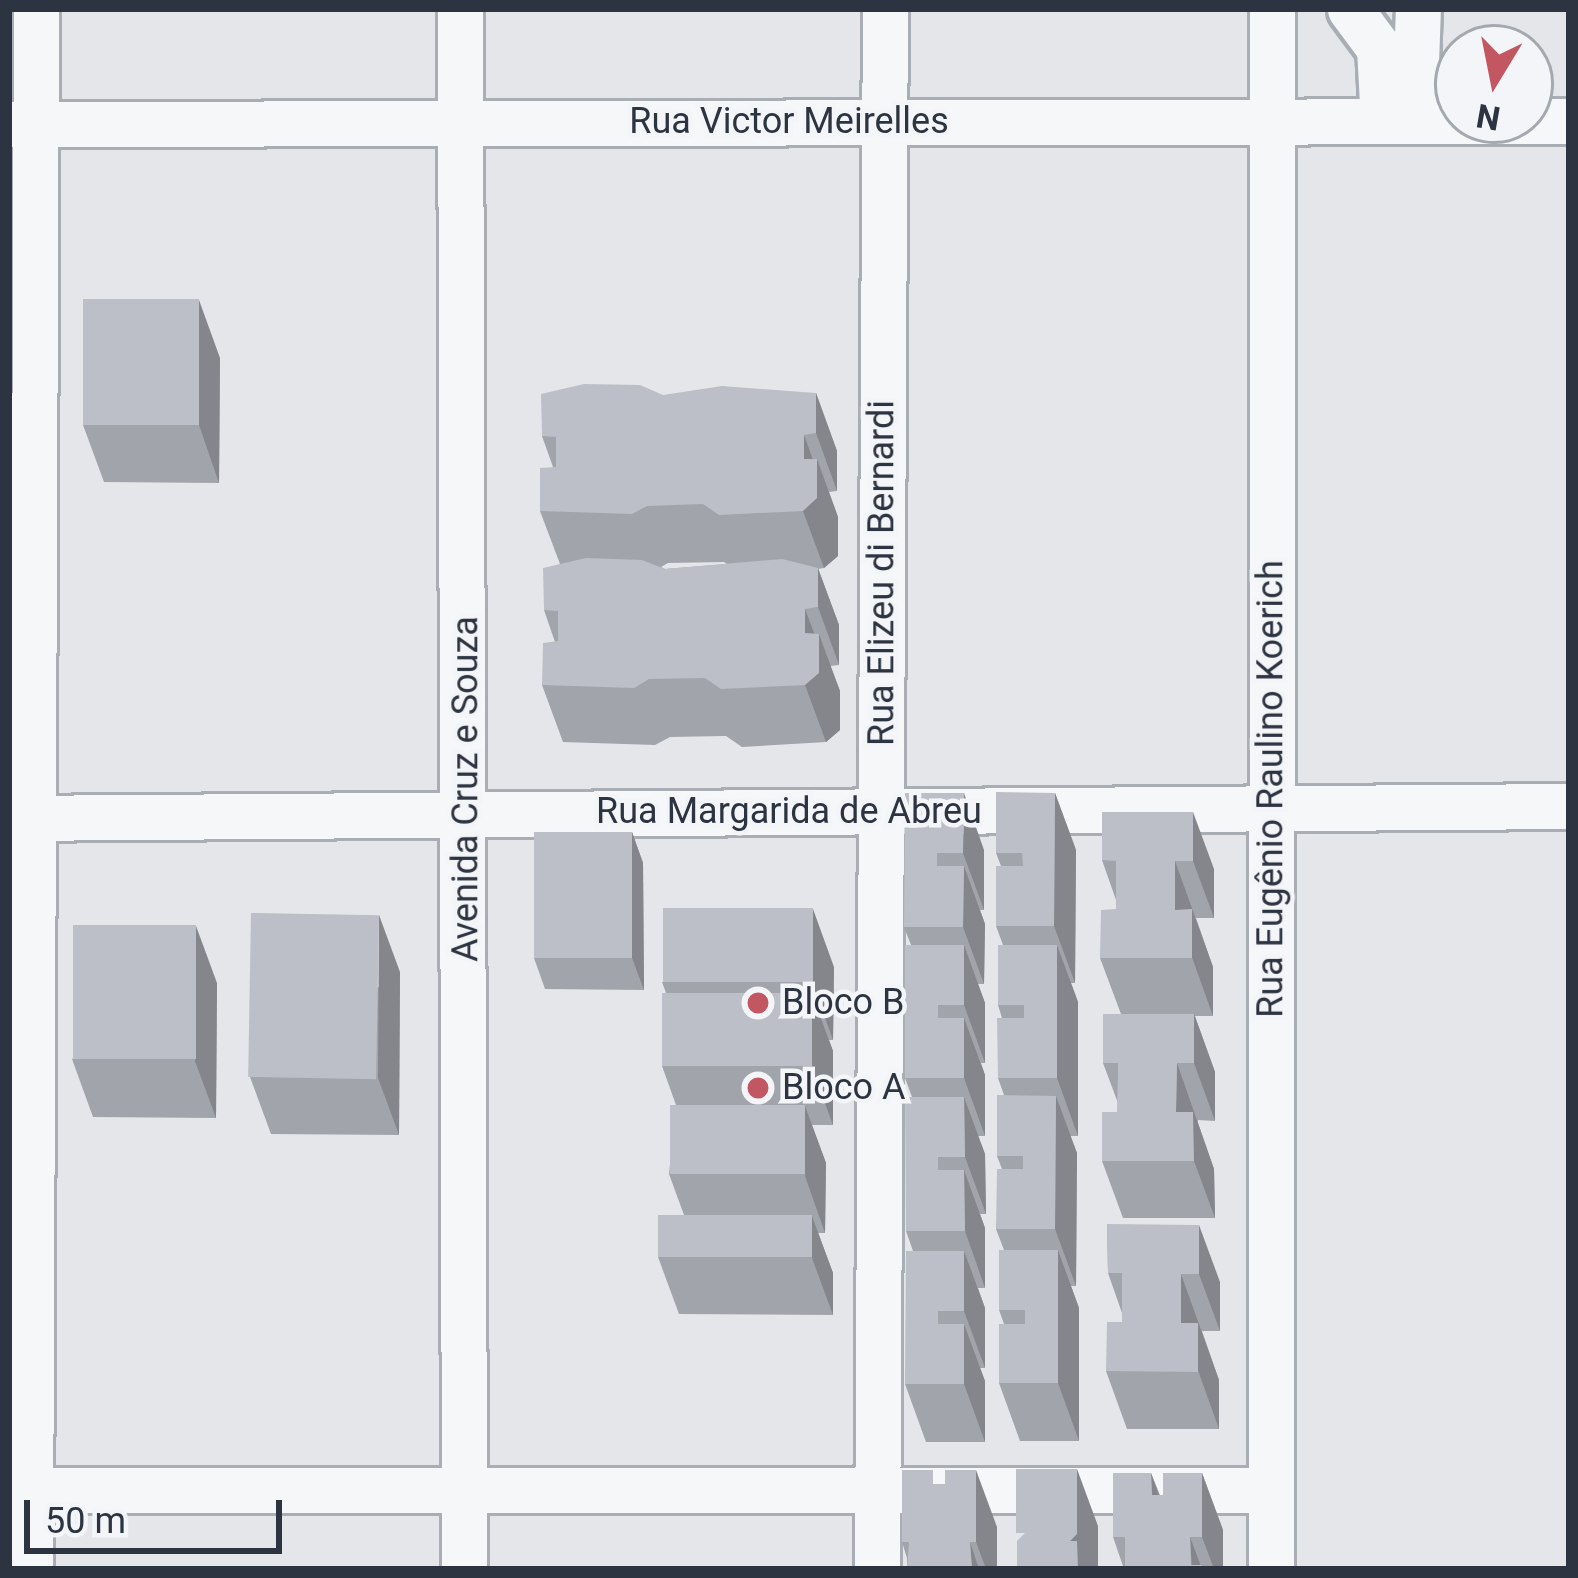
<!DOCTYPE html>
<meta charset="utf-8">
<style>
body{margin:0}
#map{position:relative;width:1578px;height:1578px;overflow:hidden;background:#e4e6ea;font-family:Roboto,sans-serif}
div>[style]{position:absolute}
.roads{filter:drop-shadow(3px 0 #a9adb4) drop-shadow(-3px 0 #a9adb4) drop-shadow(0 3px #a9adb4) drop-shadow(0 -3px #a9adb4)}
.minor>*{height:45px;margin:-22.5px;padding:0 22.5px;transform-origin:22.5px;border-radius:22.5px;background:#f6f7f9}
.wall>*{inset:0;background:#a2a4ab}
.shaded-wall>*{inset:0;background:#84868b}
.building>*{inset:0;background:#bcbfc7;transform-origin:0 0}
.dots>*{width:33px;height:33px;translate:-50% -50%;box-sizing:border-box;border:6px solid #f4f5f8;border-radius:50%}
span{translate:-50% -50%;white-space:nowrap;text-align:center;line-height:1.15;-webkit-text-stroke:9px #f4f5f8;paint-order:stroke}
.street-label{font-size:36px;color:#2d3441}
.poi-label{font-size:36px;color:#2d3441}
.left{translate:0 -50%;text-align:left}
.frame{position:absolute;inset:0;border:12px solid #2d3441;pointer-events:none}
.north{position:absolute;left:1434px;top:24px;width:120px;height:120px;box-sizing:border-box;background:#f4f5f8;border:3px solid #a4a8af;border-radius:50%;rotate:190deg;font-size:33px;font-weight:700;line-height:48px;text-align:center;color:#2d3441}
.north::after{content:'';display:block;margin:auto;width:42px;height:54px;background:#c25761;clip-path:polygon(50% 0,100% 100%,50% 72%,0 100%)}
.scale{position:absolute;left:24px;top:1500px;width:258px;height:54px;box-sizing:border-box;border:6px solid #2d3441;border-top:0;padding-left:15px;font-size:36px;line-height:42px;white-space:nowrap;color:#2d3441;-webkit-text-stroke:9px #f4f5f8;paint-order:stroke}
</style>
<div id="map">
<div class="roads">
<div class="minor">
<i style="left:460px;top:9px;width:1560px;rotate:89.85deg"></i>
<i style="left:1350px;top:9px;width:49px;rotate:53.4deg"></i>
<i style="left:1379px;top:48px;width:73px;rotate:86.9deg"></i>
<i style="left:1414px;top:121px;width:112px;rotate:-88deg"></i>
<i style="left:9px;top:124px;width:1560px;rotate:-0.11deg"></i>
<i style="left:9px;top:818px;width:1560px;rotate:-0.44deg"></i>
<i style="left:31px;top:1490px;width:1240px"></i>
<i style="left:30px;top:1569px;width:1560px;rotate:-89.78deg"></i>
<i style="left:877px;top:1569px;width:1560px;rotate:-89.71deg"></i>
<i style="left:1271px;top:1569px;width:1560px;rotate:-89.96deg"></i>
</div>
</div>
<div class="wall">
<i style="clip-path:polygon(220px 358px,219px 483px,104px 482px,83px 425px)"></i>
<i style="clip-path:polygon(evenodd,816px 393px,837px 451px,837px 491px,829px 492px,838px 517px,838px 556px,824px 568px,818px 569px,839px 625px,839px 665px,830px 666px,840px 691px,840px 730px,826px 742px,742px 747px,726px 736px,670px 737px,655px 745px,563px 742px,542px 685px,555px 642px,544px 610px,560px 564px,540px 511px,553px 467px,542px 436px,663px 395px,816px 393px,724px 562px,727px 564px,665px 569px,661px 567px,668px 563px,724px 562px)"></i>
<i style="clip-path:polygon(905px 793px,984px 850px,984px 910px,980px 910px,985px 924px,984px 984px,978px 984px,985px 1003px,985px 1063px,981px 1063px,985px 1075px,985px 1136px,978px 1136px,985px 1154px,986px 1214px,980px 1214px,985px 1228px,985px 1288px,978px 1288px,985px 1308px,985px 1368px,980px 1368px,985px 1381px,985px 1442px,926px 1442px,905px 1384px,913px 1251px,906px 1231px,912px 1097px,905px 1078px,911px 945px,904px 927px)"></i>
<i style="clip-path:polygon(1055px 793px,1076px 850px,1075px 983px,1071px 983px,1078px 1002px,1078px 1136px,1070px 1136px,1077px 1153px,1076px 1286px,1071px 1286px,1079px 1308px,1079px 1441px,1020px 1441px,999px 1383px,1004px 1324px,999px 1310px,1004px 1250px,996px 1229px,1002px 1169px,997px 1156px,1004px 1095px,998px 1078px,1002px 1018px,998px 1005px,1003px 945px,996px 926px,1001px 866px,996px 853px)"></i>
<i style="clip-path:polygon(1102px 812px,1214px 869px,1214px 918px,1196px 918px,1213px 967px,1213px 1016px,1195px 1016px,1215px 1072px,1215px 1121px,1198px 1120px,1198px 1123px,1214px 1169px,1215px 1218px,1123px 1218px,1102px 1161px,1117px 1112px,1118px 1103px,1103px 1063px,1121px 1014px,1100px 958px,1116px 909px,1116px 900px,1102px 860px)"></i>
<i style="clip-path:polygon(632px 832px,643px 863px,644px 990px,545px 989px,534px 958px)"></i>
<i style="clip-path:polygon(834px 967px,833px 1040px,829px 1040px,833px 1051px,833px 1125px,812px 1125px,826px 1163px,825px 1233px,818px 1233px,833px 1273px,833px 1315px,679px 1314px,658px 1257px,684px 1215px,669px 1174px,676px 1105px,662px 1066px,666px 993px,662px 982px)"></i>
<i style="clip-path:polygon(400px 972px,399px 1135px,271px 1134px,250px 1077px)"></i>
<i style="clip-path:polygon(217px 983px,216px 1118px,93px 1117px,72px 1059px)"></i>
<i style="clip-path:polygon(1107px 1224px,1220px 1282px,1220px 1331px,1202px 1331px,1219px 1380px,1219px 1429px,1127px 1429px,1106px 1371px,1122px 1322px,1122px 1313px,1108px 1273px)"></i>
<i style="clip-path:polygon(1151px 1473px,1160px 1495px,1163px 1495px,1202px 1473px,1223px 1530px,1223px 1569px,1113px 1569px,1123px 1566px,1113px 1537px)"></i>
<i style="clip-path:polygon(938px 1484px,997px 1527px,997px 1569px,907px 1569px,907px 1558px,902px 1542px)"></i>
</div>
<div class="shaded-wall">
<i style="clip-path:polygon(199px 300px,220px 358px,219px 483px,199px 425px)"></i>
<i style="clip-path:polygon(816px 393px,837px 451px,837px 491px,816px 433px)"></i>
<i style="clip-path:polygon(804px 435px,817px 471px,817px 459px,838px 517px,838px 556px,824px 568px,803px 511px)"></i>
<i style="clip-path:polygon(818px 568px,839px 625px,839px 665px,818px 607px)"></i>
<i style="clip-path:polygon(805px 609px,819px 646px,819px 634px,840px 691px,840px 730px,826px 742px,805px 685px)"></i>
<i style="clip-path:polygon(964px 793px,984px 850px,984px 910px,963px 853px)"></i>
<i style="clip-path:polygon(1055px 793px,1076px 850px,1075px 983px,1054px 926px)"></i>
<i style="clip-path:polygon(1193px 812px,1214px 869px,1214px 918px,1193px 861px)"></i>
<i style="clip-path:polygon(632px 832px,643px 863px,644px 990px,632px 958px)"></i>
<i style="clip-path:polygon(1175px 861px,1213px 967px,1213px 1016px,1175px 910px)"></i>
<i style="clip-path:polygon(964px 866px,985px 924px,984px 984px,963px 927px)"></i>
<i style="clip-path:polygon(813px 909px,834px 967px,833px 1040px,812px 982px)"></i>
<i style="clip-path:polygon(379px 915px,400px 972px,399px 1135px,378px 1078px)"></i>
<i style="clip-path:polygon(196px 926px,217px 983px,216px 1118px,195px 1061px)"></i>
<i style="clip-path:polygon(964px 945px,985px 1003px,985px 1063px,964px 1005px)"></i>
<i style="clip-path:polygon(1057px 945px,1078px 1002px,1078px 1136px,1057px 1078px)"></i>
<i style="clip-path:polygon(812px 994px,833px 1051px,833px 1125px,812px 1068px)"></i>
<i style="clip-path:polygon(1194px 1014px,1215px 1072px,1215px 1121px,1194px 1063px)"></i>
<i style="clip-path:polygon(964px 1018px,985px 1075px,985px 1136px,964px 1078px)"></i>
<i style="clip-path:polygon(1177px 1063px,1214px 1169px,1215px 1218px,1176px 1112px)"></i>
<i style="clip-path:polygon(1056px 1096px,1077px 1153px,1076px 1286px,1055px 1229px)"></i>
<i style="clip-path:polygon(964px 1097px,985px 1154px,986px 1214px,965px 1157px)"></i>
<i style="clip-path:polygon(805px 1106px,826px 1163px,825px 1233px,805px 1176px)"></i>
<i style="clip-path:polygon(964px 1170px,985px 1228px,985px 1288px,965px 1231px)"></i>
<i style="clip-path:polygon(812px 1216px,833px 1273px,833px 1315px,812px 1258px)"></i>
<i style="clip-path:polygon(1199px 1225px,1220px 1282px,1220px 1331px,1199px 1274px)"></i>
<i style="clip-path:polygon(1058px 1250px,1079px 1308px,1079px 1441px,1058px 1383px)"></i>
<i style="clip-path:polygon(964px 1251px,985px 1308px,985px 1368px,964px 1311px)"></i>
<i style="clip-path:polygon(1181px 1274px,1219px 1380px,1219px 1429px,1181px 1323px)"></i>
<i style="clip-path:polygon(964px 1324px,985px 1381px,985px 1442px,964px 1384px)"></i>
<i style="clip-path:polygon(1077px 1469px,1098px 1526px,1098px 1569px,1078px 1569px,1070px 1541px)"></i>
<i style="clip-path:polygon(976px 1470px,997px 1527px,997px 1569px,986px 1569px,976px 1542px)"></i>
<i style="clip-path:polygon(1151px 1473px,1172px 1531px,1152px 1495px)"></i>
<i style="clip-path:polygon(1202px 1473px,1223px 1530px,1223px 1569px,1214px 1569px,1202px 1537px)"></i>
<i style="clip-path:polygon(1190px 1537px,1202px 1569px,1202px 1565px,1203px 1569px,1192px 1569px)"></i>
<i style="clip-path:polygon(970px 1542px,979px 1569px,972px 1569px)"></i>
</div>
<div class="building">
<i style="left:83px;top:299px;width:116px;height:126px"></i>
<i style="clip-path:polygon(584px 384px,640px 385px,663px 395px,722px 386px,816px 393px,816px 433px,804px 435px,804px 459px,817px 459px,817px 498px,803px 511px,719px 515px,703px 504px,647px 506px,632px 514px,540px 511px,540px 468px,556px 467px,556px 437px,542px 436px,541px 394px)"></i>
<i style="clip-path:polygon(586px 558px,642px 560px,665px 569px,782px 559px,818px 568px,818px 607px,805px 609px,805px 633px,819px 634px,819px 673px,805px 685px,721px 689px,705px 678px,649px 679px,634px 688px,542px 685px,543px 643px,558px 641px,558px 611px,544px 610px,543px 568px)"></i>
<i style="clip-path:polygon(996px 792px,1055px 793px,1054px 926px,996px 926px,996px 866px,1023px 866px,1022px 853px,996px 853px)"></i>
<i style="clip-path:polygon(905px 793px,964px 793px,963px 853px,937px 853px,937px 866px,964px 866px,963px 927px,904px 927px)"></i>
<i style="clip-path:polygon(1102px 812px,1193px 812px,1193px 861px,1175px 861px,1175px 910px,1192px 909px,1192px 958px,1100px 958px,1101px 910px,1116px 909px,1116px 861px,1102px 860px)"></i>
<i style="left:534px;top:832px;width:98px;height:126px"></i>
<i style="left:663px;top:908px;width:150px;height:74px"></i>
<i style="left:251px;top:913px;width:128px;height:164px;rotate:1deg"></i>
<i style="left:73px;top:925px;width:123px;height:134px"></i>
<i style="clip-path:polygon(905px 945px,964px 945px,964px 1005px,938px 1005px,938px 1018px,964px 1018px,964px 1078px,905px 1078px)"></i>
<i style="clip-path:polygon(998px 945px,1057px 945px,1057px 1078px,998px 1078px,997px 1018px,1024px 1018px,1024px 1005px,998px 1005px)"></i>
<i style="left:662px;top:993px;width:150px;height:73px"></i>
<i style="clip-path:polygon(1103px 1014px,1194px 1014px,1194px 1063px,1177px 1063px,1176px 1112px,1193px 1112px,1194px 1161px,1102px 1161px,1102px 1112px,1117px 1112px,1118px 1074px,1118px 1063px,1103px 1063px)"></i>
<i style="clip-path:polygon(997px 1095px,1056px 1096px,1055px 1229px,996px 1229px,997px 1169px,1023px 1169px,1023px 1156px,997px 1156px)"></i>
<i style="clip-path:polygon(905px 1097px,964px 1097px,965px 1157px,938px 1157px,938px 1170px,964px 1170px,965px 1231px,906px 1231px)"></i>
<i style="left:670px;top:1105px;width:135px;height:69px"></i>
<i style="left:658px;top:1215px;width:154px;height:42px"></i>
<i style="clip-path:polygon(1107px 1224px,1199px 1225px,1199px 1274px,1181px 1274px,1181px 1323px,1198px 1323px,1198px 1372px,1106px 1371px,1107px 1322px,1122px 1322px,1122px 1273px,1108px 1273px)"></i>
<i style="clip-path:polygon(999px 1250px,1058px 1250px,1058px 1383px,999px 1383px,999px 1324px,1025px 1324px,1025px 1310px,999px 1310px)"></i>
<i style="clip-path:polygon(906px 1251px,964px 1251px,964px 1311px,938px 1311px,938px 1324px,964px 1324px,964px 1384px,905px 1384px)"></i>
<i style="clip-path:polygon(1016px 1469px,1077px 1469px,1077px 1534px,1070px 1541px,1077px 1541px,1078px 1569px,1017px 1569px,1017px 1541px,1025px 1533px,1016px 1533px)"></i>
<i style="clip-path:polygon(902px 1470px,933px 1470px,933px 1484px,945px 1484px,945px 1470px,976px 1470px,976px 1542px,970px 1542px,972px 1569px,907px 1569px,909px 1542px,902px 1542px)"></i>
<i style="clip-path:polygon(1113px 1473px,1151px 1473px,1152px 1495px,1163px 1495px,1163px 1473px,1202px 1473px,1202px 1537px,1190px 1537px,1191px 1565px,1202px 1565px,1202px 1569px,1113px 1569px,1113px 1566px,1125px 1566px,1125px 1537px,1113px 1537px)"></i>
</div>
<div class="dots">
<i style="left:758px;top:1003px;background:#c25761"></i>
<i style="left:758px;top:1088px;background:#c25761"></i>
</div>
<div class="street-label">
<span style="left:789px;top:122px">Rua Victor Meirelles</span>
<span style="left:882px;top:573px;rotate:-90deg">Rua Elizeu di Bernardi</span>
<span style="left:466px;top:789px;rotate:-90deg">Avenida Cruz e Souza</span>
<span style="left:1271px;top:789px;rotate:-90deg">Rua Eugênio Raulino Koerich</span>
<span style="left:789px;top:812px">Rua Margarida de Abreu</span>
</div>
<div class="poi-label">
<span class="left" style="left:782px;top:1003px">Bloco B</span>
<span class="left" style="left:782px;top:1088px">Bloco A</span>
</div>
<div class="frame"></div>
<div class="north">N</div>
<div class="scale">50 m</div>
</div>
